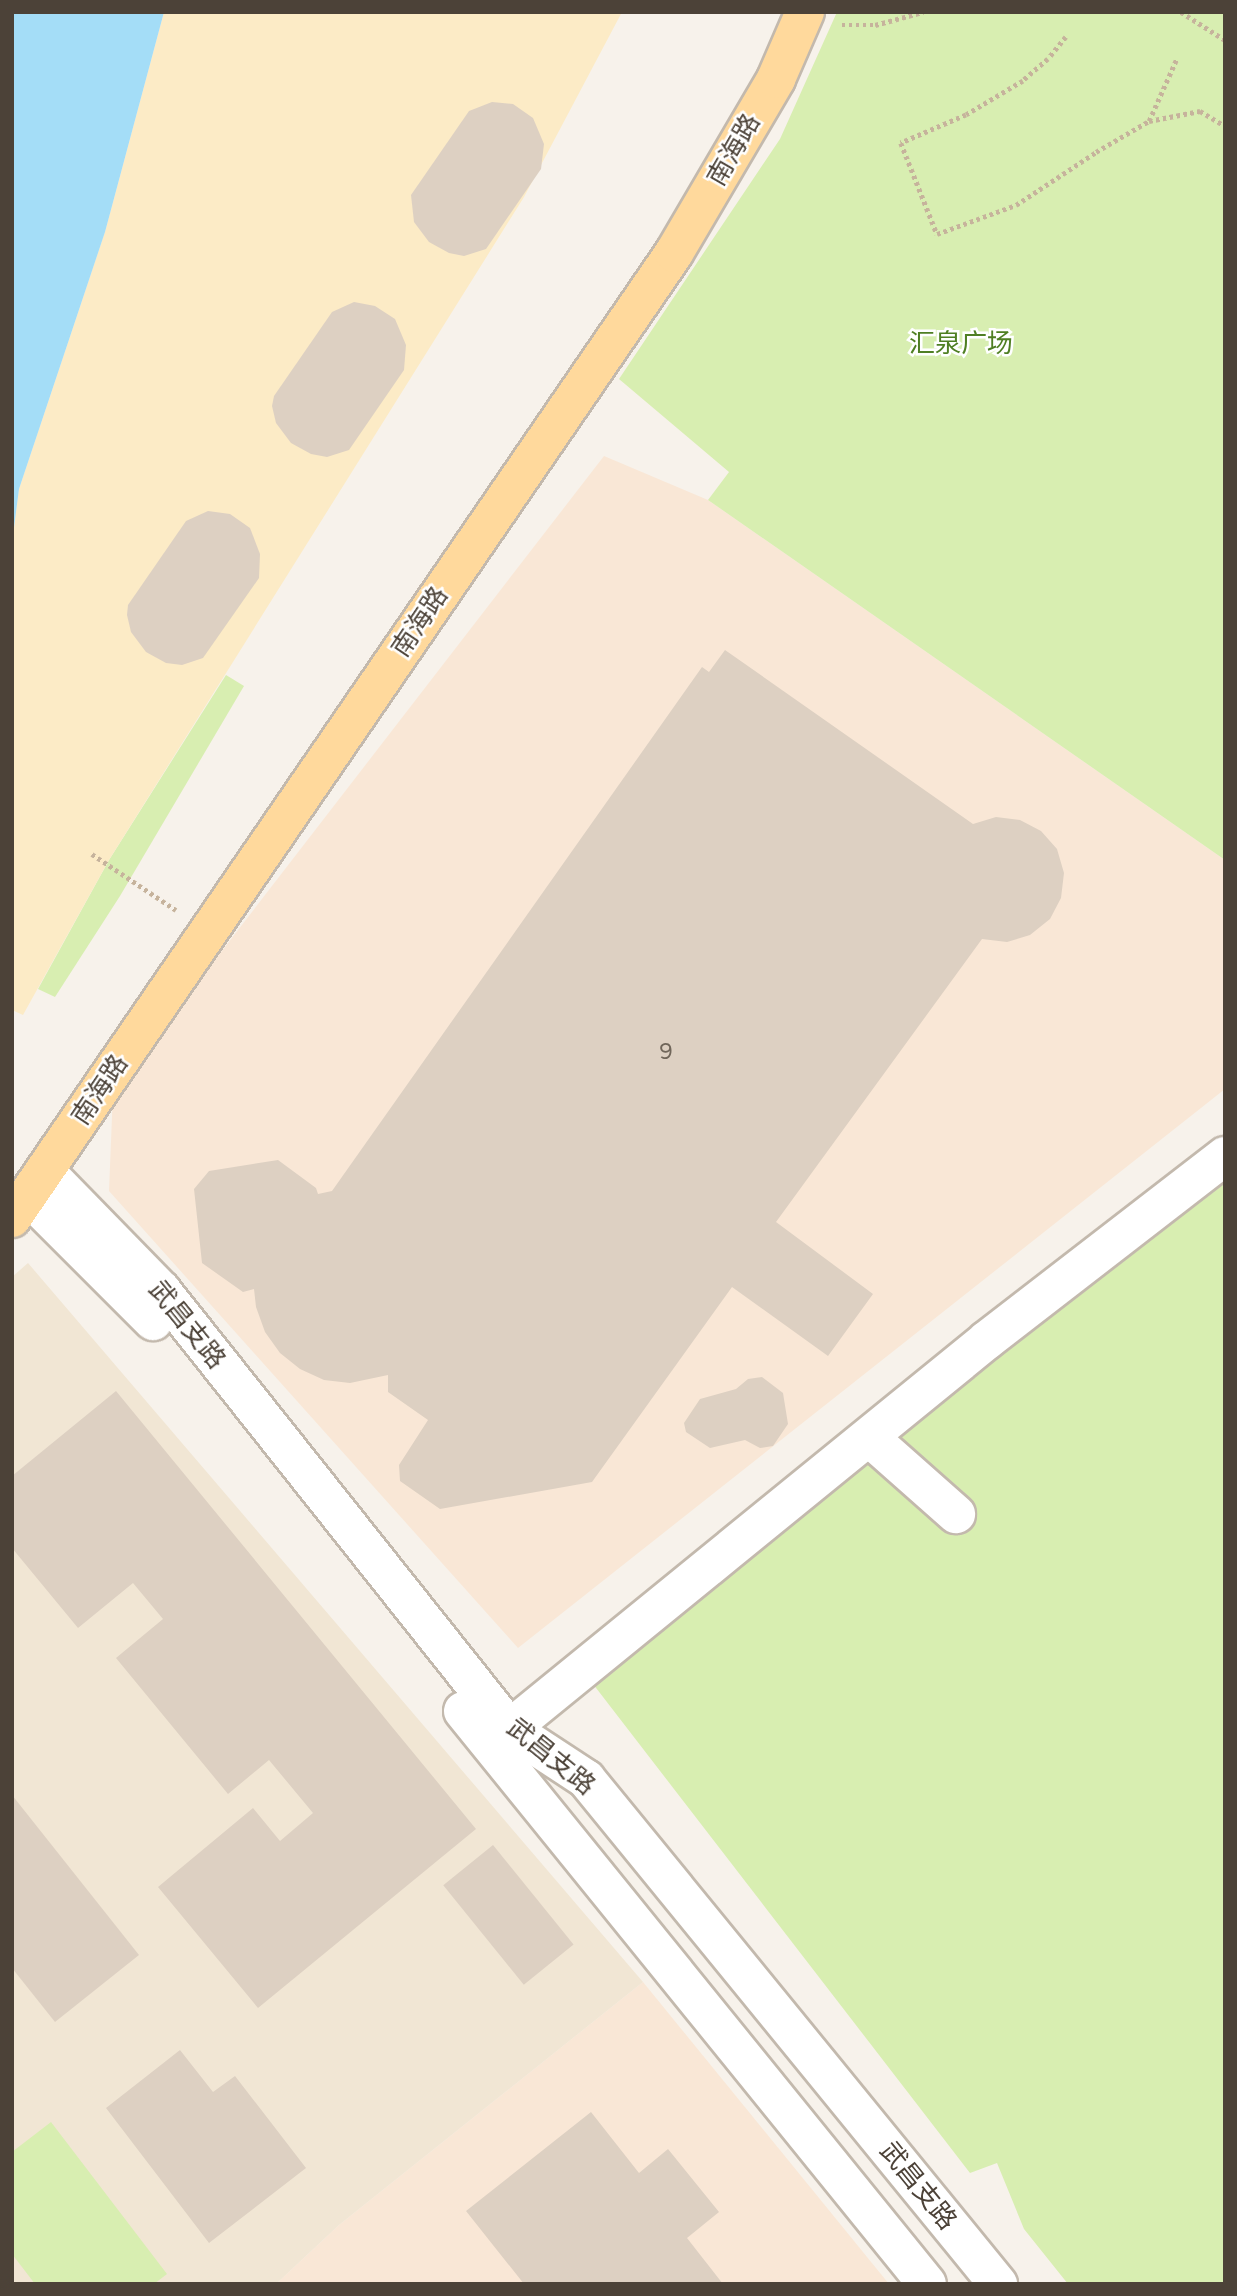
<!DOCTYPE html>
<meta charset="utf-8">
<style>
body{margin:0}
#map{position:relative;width:1237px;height:2296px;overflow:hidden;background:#f7f2eb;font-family:Figtree,"Noto Sans SC",sans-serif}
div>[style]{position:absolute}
.commercial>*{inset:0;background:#f9e7d6}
.education>*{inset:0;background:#f1e6d4}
.green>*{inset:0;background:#d8eeb1}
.sand>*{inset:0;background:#fcebc6}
.water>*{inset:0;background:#a4ddf7}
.building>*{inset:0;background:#ddd0c2;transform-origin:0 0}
.path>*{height:4.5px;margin-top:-2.25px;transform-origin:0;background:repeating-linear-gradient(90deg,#c6b39c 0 3.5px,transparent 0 7px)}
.roads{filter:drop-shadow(2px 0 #c3b9ad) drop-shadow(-2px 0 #c3b9ad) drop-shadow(0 2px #c3b9ad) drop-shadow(0 -2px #c3b9ad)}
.minor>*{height:38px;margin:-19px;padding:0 19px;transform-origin:19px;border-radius:19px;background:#fff}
.major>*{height:38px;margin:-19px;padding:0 19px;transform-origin:19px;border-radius:19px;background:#ffd99c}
span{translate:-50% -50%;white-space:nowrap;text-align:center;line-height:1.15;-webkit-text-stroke:5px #fff;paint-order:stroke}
.number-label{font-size:23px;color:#70665a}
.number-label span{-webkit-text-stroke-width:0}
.street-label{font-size:26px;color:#4c4238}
.park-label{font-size:26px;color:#4f7f23}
.frame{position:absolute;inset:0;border:14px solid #4c4238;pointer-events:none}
</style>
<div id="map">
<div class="commercial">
<i style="clip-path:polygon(604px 456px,708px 500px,1225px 860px,1225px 1089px,518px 1648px,109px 1191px,113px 1092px)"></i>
<i style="clip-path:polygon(643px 1982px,889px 2284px,276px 2284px,339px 2225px)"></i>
</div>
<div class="education">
<i style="clip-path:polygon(28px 1263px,643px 1982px,339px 2225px,276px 2284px,12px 2284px,12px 1277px)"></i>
</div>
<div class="green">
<i style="clip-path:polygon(837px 12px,1225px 12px,1225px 860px,708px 500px,729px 472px,619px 379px,780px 139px)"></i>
<i style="clip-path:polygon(226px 675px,244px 686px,120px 896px,55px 997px,38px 989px,109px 860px)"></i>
<i style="clip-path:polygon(1225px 1156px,1225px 2284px,1068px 2284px,1024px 2229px,997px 2163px,970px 2173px,583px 1671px)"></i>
<i style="clip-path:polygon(51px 2122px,167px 2274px,154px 2284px,35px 2284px,12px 2254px,12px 2152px)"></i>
</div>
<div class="sand">
<i style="clip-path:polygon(164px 12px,622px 12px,524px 197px,109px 860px,23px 1015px,12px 1010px,12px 543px,19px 489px,105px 232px)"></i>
</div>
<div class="water">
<i style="clip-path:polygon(12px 12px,164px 12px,105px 232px,19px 489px,12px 543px)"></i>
</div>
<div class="building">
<i style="clip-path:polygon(492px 102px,513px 104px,533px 118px,544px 144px,541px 169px,486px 249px,464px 256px,449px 253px,429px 242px,414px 222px,411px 195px,469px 111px)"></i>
<i style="clip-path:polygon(354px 302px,375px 306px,395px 319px,406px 345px,404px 370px,349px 450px,327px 457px,311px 454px,291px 443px,276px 423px,272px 406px,274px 396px,332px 312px)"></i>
<i style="clip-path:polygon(208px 511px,230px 514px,250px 528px,260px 554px,259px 578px,203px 658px,182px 665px,166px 663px,146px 652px,131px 632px,127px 615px,128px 605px,186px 521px)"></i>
<i style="clip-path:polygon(725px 650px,973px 824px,996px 817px,1020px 820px,1041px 831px,1057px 849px,1064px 873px,1061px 898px,1050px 919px,1030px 935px,1007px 942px,982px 939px,776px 1222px,873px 1294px,828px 1356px,732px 1287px,592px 1482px,440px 1509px,400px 1481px,399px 1465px,428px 1420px,388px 1392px,388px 1375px,350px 1383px,324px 1380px,300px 1369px,280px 1353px,265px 1332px,256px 1307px,254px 1289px,243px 1292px,202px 1263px,194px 1189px,209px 1171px,278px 1160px,316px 1188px,318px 1194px,332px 1191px,702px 667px,709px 672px)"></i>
<i style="clip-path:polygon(762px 1377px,783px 1393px,788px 1424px,773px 1446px,760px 1448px,745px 1440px,710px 1448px,686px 1432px,684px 1423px,700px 1399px,736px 1389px,748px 1379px)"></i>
<i style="clip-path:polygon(116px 1391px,476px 1829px,258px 2008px,158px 1887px,253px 1808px,280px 1841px,313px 1813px,269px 1760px,228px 1794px,116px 1658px,163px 1619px,133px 1583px,78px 1628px,12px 1548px,12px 1476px)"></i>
<i style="clip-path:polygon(12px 1795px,139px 1955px,55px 2022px,12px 1968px)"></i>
<i style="left:493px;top:1845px;width:128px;height:64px;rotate:51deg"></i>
<i style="clip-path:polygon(180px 2050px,213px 2092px,235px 2076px,306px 2168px,209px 2243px,106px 2108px)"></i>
<i style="clip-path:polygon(591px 2112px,639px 2173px,668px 2149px,719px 2212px,687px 2238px,723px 2284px,524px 2284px,466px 2211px)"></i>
</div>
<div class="path">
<i style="left:1181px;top:12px;width:52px;rotate:32.5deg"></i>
<i style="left:842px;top:25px;width:33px"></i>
<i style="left:875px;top:25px;width:50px;rotate:-15.2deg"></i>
<i style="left:1066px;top:37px;width:28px;rotate:129deg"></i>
<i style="left:1048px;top:59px;width:33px;rotate:139deg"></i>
<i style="left:1023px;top:81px;width:66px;rotate:149.2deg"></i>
<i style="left:966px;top:115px;width:71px;rotate:156.7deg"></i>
<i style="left:901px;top:143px;width:98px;rotate:68.4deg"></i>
<i style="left:937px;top:234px;width:84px;rotate:-20.2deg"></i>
<i style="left:1016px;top:205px;width:96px;rotate:-33.5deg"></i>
<i style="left:1096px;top:152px;width:61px;rotate:-30.3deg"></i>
<i style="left:1149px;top:121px;width:52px;rotate:-11.1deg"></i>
<i style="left:1200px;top:111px;width:29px;rotate:31deg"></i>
<i style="left:1149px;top:121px;width:69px;rotate:-66deg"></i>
<i style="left:92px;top:854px;width:101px;rotate:33.7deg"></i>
</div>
<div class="roads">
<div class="minor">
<i style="left:45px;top:1171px;width:166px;rotate:45.7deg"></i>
<i style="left:161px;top:1290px;width:561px;rotate:51.52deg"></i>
<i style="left:510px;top:1729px;width:91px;rotate:33.3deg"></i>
<i style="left:586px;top:1779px;width:652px;rotate:50.79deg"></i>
<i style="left:28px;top:1196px;width:177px;rotate:45deg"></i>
<i style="left:870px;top:1438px;width:115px;rotate:41.5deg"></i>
<i style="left:463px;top:1711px;width:737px;rotate:51deg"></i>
<i style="left:491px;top:1744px;width:640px;rotate:-39.16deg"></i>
<i style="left:987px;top:1340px;width:301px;rotate:-37.7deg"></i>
</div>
<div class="major">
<i style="left:12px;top:1218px;width:1170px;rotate:-55.55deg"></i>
<i style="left:674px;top:253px;width:202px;rotate:-59.6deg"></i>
<i style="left:776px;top:79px;width:73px;rotate:-66.6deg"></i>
</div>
</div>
<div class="number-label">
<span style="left:666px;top:1051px">9</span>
</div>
<div class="street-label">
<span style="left:734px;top:150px;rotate:-60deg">南海路</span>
<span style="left:420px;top:622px;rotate:-56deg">南海路</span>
<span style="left:100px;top:1090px;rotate:-56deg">南海路</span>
<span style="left:187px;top:1325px;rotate:51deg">武昌支路</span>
<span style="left:551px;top:1757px;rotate:39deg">武昌支路</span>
<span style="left:918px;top:2186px;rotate:51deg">武昌支路</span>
</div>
<div class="park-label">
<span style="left:961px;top:344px">汇泉广场</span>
</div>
<div class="frame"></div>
</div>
